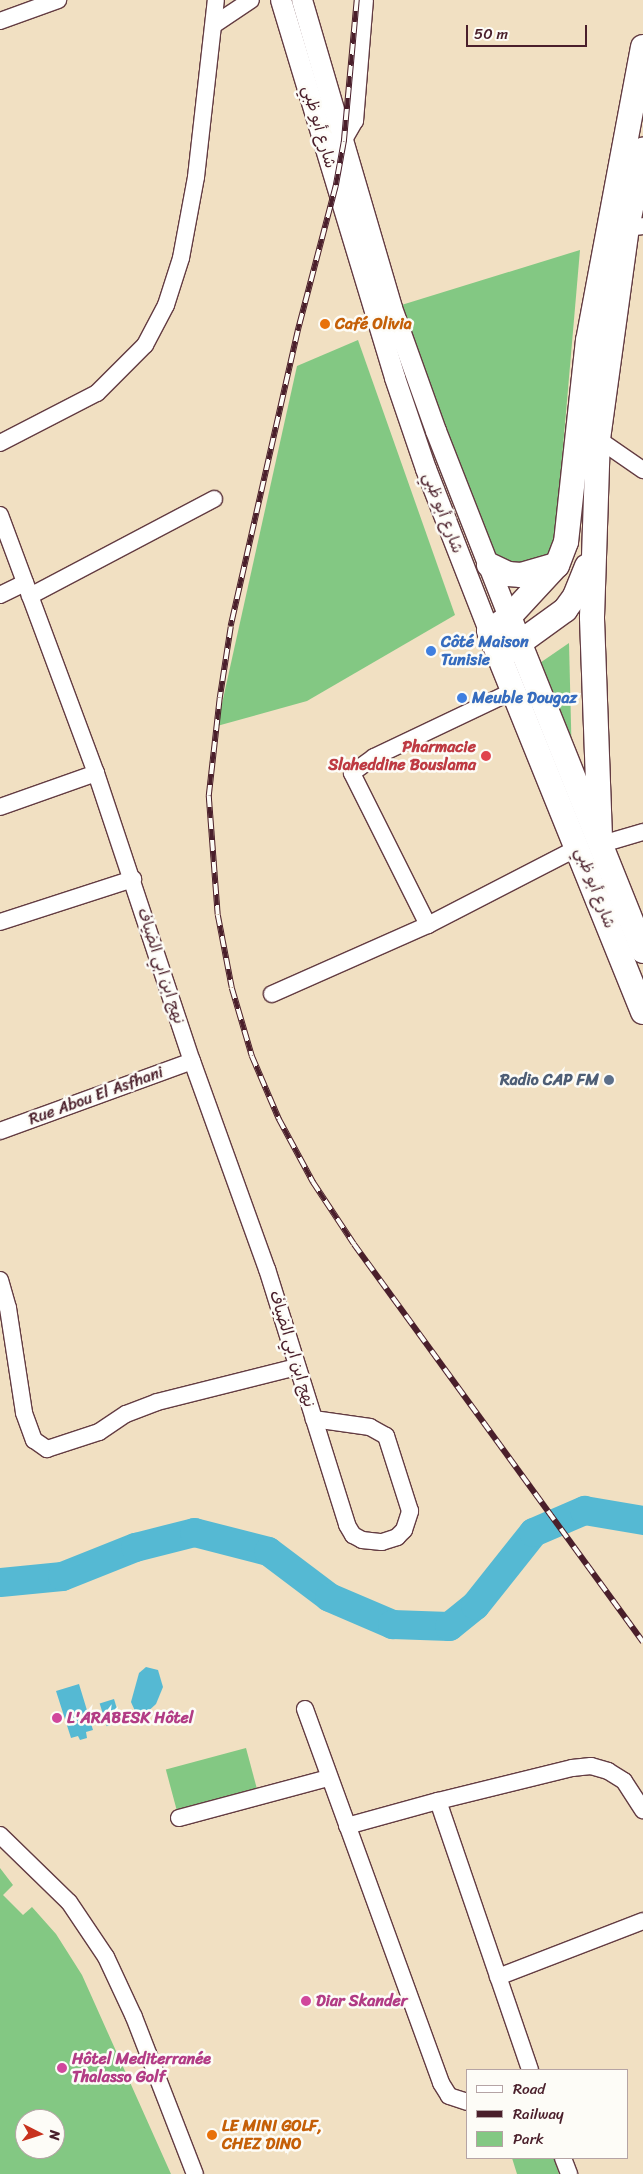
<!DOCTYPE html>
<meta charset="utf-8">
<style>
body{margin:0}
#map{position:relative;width:643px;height:2174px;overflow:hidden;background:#f1e0c2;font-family:Sriracha,"Playpen Sans Arabic",sans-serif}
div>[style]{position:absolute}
.green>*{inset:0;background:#83c883;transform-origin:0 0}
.water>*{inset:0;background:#55b9d3;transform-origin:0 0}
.river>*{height:29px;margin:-14.5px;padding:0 14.5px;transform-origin:14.5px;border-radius:14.5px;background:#55b9d3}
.roads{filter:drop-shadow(1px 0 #633c42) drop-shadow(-1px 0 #633c42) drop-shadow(0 1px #633c42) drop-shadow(0 -1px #633c42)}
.minor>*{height:16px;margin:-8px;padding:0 8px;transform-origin:8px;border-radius:8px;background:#fff}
.major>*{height:20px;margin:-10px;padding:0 10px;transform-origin:10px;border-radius:10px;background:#fff}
.highway>*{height:24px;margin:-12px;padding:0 12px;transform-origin:12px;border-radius:12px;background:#fff}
.rail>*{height:5.5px;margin-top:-2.75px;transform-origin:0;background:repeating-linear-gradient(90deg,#fdfcf7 0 11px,#4a1f2b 0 22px);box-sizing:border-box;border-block:1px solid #4a1f2b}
.dots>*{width:14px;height:14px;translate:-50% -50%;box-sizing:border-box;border:2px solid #fdfcf7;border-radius:50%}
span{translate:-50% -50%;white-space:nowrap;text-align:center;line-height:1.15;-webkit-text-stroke:5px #fdfcf7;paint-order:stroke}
.street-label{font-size:16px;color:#4a1f2b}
.food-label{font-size:16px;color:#c56008;font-weight:700}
.left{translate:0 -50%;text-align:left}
.shop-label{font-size:16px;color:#366cbe;font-weight:700}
.health-label{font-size:16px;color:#be3a42;font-weight:700}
.right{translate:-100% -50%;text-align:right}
.service-label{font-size:16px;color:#4e5e75;font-weight:700}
.hotel-label{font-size:16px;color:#b23c85;font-weight:700}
.legend{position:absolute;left:466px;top:2069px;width:162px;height:90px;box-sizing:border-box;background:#fdfcf7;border:1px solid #b5a4a5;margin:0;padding:6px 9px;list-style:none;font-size:15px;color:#4a1f2b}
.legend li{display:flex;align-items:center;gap:10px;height:25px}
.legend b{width:25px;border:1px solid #b5a4a5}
.north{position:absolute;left:15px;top:2109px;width:50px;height:50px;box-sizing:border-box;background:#fdfcf7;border:1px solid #b5a4a5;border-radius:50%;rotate:95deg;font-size:14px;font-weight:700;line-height:20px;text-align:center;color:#4a1f2b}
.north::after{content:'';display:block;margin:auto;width:18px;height:22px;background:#c8321e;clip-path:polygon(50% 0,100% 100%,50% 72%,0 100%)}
.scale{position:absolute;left:466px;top:25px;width:121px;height:22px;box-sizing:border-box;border:2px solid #4a1f2b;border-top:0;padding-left:6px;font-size:15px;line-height:18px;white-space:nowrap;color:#4a1f2b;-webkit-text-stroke:4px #fdfcf7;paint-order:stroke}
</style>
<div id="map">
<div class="green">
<i style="clip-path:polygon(580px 250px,552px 575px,492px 566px,395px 307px)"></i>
<i style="clip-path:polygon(358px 340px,455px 615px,307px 701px,217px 726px,297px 366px)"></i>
<i style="clip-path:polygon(569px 643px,572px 764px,534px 667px)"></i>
<i style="left:246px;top:1748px;width:43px;height:83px;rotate:75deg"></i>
<i style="clip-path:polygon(evenodd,0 1868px,13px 1885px,3px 1895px,23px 1915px,32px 1907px,56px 1934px,82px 1975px,171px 2174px,0 2174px,0 1868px,25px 2119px,55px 2119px,55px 2149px,25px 2149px,25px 2119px)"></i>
<i style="clip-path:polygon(512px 2158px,554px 2158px,559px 2174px,517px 2174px)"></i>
</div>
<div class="water">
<i style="clip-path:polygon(146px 1667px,158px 1670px,163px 1687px,156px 1704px,144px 1715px,135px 1711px,131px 1702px,139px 1673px)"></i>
<i style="clip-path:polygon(79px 1684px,93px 1730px,86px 1732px,87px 1738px,80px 1740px,78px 1736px,71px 1738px,56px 1691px)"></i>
<i style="left:114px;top:1699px;width:24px;height:15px;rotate:73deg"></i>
</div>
<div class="river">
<i style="left:0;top:1582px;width:62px;rotate:-5.5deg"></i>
<i style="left:62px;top:1576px;width:79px;rotate:-21.7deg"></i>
<i style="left:135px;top:1547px;width:61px;rotate:-14.3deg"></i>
<i style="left:194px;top:1532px;width:76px;rotate:14.4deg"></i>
<i style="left:268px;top:1551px;width:76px;rotate:37deg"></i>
<i style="left:329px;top:1597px;width:69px;rotate:23.2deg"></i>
<i style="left:392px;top:1624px;width:57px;rotate:2deg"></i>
<i style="left:449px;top:1626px;width:33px;rotate:-39deg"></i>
<i style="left:475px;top:1605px;width:93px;rotate:-51.5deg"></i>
<i style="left:533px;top:1532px;width:56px;rotate:-23.3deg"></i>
<i style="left:584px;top:1510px;width:60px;rotate:9.6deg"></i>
</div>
<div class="roads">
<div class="minor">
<i style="left:0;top:21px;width:62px;rotate:-19.9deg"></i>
<i style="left:215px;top:24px;width:43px;rotate:-33.7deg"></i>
<i style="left:338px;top:150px;width:34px;rotate:-60deg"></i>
<i style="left:355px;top:121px;width:121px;rotate:-85.3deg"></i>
<i style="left:627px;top:228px;width:16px;rotate:-7deg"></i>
<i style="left:598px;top:439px;width:55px;rotate:34.6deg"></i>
<i style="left:0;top:443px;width:109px;rotate:-27.3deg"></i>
<i style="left:97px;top:393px;width:68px;rotate:-45deg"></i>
<i style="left:145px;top:345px;width:45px;rotate:-62.3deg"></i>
<i style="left:166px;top:305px;width:49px;rotate:-72.3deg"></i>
<i style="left:181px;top:258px;width:82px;rotate:-79.5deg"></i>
<i style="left:196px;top:177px;width:178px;rotate:-83.6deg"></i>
<i style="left:0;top:515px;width:275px;rotate:69.6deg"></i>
<i style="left:96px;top:773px;width:304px;rotate:71.6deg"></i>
<i style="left:192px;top:1061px;width:221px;rotate:70.2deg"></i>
<i style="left:267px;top:1269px;width:268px;rotate:72.6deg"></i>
<i style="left:347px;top:1525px;width:12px;rotate:59deg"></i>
<i style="left:353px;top:1535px;width:10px;rotate:29deg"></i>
<i style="left:362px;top:1540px;width:20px;rotate:6deg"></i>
<i style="left:382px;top:1542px;width:16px;rotate:-18deg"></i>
<i style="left:397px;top:1537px;width:10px;rotate:-45deg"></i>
<i style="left:404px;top:1530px;width:20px;rotate:-72deg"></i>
<i style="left:410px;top:1511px;width:79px;rotate:-107.7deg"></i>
<i style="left:386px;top:1436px;width:18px;rotate:-151deg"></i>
<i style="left:370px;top:1427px;width:57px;rotate:-171.9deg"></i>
<i style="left:0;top:595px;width:28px;rotate:-26deg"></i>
<i style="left:30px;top:596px;width:208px;rotate:-27.8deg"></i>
<i style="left:0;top:807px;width:102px;rotate:-19.5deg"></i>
<i style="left:602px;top:844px;width:43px;rotate:-16.3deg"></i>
<i style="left:0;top:922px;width:140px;rotate:-17.9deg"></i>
<i style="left:428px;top:925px;width:170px;rotate:-116.6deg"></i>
<i style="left:352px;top:773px;width:27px;rotate:-36deg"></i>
<i style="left:374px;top:757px;width:154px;rotate:-25.4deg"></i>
<i style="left:272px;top:994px;width:171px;rotate:-23.9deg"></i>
<i style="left:428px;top:925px;width:170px;rotate:-27.3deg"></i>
<i style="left:0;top:1131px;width:204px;rotate:-20deg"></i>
<i style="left:0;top:1280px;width:29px;rotate:74deg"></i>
<i style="left:8px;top:1308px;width:106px;rotate:81.3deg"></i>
<i style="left:24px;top:1413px;width:29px;rotate:70deg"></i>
<i style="left:34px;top:1440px;width:16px;rotate:35deg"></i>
<i style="left:47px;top:1449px;width:55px;rotate:-18.1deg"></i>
<i style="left:99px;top:1432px;width:32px;rotate:-34deg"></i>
<i style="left:126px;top:1414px;width:33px;rotate:-21deg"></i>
<i style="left:157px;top:1402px;width:143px;rotate:-14.1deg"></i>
<i style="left:305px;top:1709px;width:398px;rotate:70deg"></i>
<i style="left:441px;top:2083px;width:15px;rotate:58deg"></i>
<i style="left:449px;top:2096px;width:19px;rotate:18deg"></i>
<i style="left:438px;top:1801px;width:138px;rotate:-13.8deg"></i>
<i style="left:572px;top:1768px;width:19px;rotate:-6deg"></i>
<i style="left:591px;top:1766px;width:18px;rotate:16deg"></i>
<i style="left:608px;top:1771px;width:19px;rotate:32deg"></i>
<i style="left:624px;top:1781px;width:35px;rotate:57deg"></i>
<i style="left:179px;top:1818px;width:154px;rotate:-15deg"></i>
<i style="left:347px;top:1826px;width:94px;rotate:-15.4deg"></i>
<i style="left:438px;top:1801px;width:284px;rotate:71.1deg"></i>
<i style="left:0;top:1835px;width:96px;rotate:44.2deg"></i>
<i style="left:69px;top:1902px;width:66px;rotate:56.1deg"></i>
<i style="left:106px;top:1957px;width:66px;rotate:65deg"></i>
<i style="left:134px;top:2017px;width:168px;rotate:68.8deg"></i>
<i style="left:498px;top:1977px;width:155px;rotate:-21.1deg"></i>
<i style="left:563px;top:2158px;width:17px;rotate:69deg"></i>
</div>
<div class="major">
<i style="left:281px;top:0;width:395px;rotate:73.2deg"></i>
<i style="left:395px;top:378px;width:96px;rotate:71.2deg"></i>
<i style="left:426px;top:469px;width:174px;rotate:68.7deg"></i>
<i style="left:302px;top:0;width:321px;rotate:73.7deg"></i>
<i style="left:392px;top:308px;width:131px;rotate:70.3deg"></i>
<i style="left:436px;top:431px;width:200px;rotate:68.6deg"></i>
</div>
<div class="highway">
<i style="left:643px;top:47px;width:298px;rotate:100.6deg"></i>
<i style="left:588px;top:340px;width:203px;rotate:96.2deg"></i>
<i style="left:566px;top:542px;width:25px;rotate:111deg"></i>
<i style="left:557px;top:565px;width:71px;rotate:132.7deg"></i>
<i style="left:509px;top:617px;width:24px;rotate:145deg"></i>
<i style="left:489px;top:631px;width:411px;rotate:68deg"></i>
<i style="left:489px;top:565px;width:21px;rotate:25deg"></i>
<i style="left:508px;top:574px;width:13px;rotate:4deg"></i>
<i style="left:521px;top:575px;width:35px;rotate:-16deg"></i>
<i style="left:509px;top:617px;width:360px;rotate:68.1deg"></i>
<i style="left:507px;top:652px;width:72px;rotate:-35.9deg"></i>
<i style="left:565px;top:610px;width:17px;rotate:-54deg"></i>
<i style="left:575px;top:596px;width:32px;rotate:-68deg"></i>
<i style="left:600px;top:837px;width:220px;rotate:-92.1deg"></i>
<i style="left:592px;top:617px;width:178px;rotate:-88.1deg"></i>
<i style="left:598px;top:439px;width:213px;rotate:-82.2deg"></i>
<i style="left:627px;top:228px;width:80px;rotate:-78.4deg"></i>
</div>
</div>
<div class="rail">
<i style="left:357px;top:0;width:143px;rotate:95.2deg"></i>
<i style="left:344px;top:142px;width:45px;rotate:100.3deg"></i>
<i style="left:336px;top:186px;width:150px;rotate:104.7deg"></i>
<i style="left:298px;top:331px;width:303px;rotate:102.8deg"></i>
<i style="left:231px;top:627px;width:72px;rotate:98.8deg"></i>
<i style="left:220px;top:698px;width:99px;rotate:96.4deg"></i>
<i style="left:209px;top:796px;width:119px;rotate:85.7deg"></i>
<i style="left:218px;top:915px;width:74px;rotate:79.1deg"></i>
<i style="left:232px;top:988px;width:71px;rotate:73.6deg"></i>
<i style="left:252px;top:1056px;width:69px;rotate:66.8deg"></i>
<i style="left:279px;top:1119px;width:72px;rotate:61.6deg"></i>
<i style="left:313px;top:1182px;width:74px;rotate:56.5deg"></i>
<i style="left:354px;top:1244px;width:492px;rotate:54deg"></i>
</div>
<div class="dots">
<i style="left:325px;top:324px;background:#e8710a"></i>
<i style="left:431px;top:651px;background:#3f7fe0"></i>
<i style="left:462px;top:698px;background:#3f7fe0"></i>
<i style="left:486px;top:756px;background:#e0444e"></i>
<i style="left:609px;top:1080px;background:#5c6f8a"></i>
<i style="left:57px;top:1718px;background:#d1479c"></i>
<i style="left:306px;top:2001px;background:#d1479c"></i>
<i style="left:62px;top:2068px;background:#d1479c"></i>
<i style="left:212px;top:2135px;background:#e8710a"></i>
</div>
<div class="street-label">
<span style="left:319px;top:127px;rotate:74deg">شارع أبو ظبي</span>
<span style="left:443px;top:513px;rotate:69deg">شارع أبو ظبي</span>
<span style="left:595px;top:888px;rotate:69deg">شارع أبو ظبي</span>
<span style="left:161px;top:966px;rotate:72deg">نهج ابن ابي الضياف</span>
<span style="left:96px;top:1096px;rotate:-20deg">Rue Abou El Asfhani</span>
<span style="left:292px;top:1349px;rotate:73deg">نهج ابن ابي الضياف</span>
</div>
<div class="food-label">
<span class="left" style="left:335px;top:324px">Café Olivia</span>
<span class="left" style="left:222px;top:2135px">LE MINI GOLF,<br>CHEZ DINO</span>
</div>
<div class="shop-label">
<span class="left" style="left:441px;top:651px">Côté Maison<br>Tunisie</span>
<span class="left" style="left:472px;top:698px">Meuble Dougaz</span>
</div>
<div class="health-label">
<span class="right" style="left:476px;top:756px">Pharmacie<br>Slaheddine Bouslama</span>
</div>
<div class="service-label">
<span class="right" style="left:599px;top:1080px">Radio CAP FM</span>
</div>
<div class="hotel-label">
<span class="left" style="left:67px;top:1718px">L'ARABESK Hôtel</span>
<span class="left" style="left:316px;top:2001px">Diar Skander</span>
<span class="left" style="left:72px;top:2068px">Hôtel Mediterranée<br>Thalasso Golf</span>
</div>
<ul class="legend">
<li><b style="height:6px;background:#fff"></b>Road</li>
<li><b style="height:6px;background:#4a1f2b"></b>Railway</li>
<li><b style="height:14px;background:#83c883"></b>Park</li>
</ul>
<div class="north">N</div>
<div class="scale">50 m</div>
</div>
